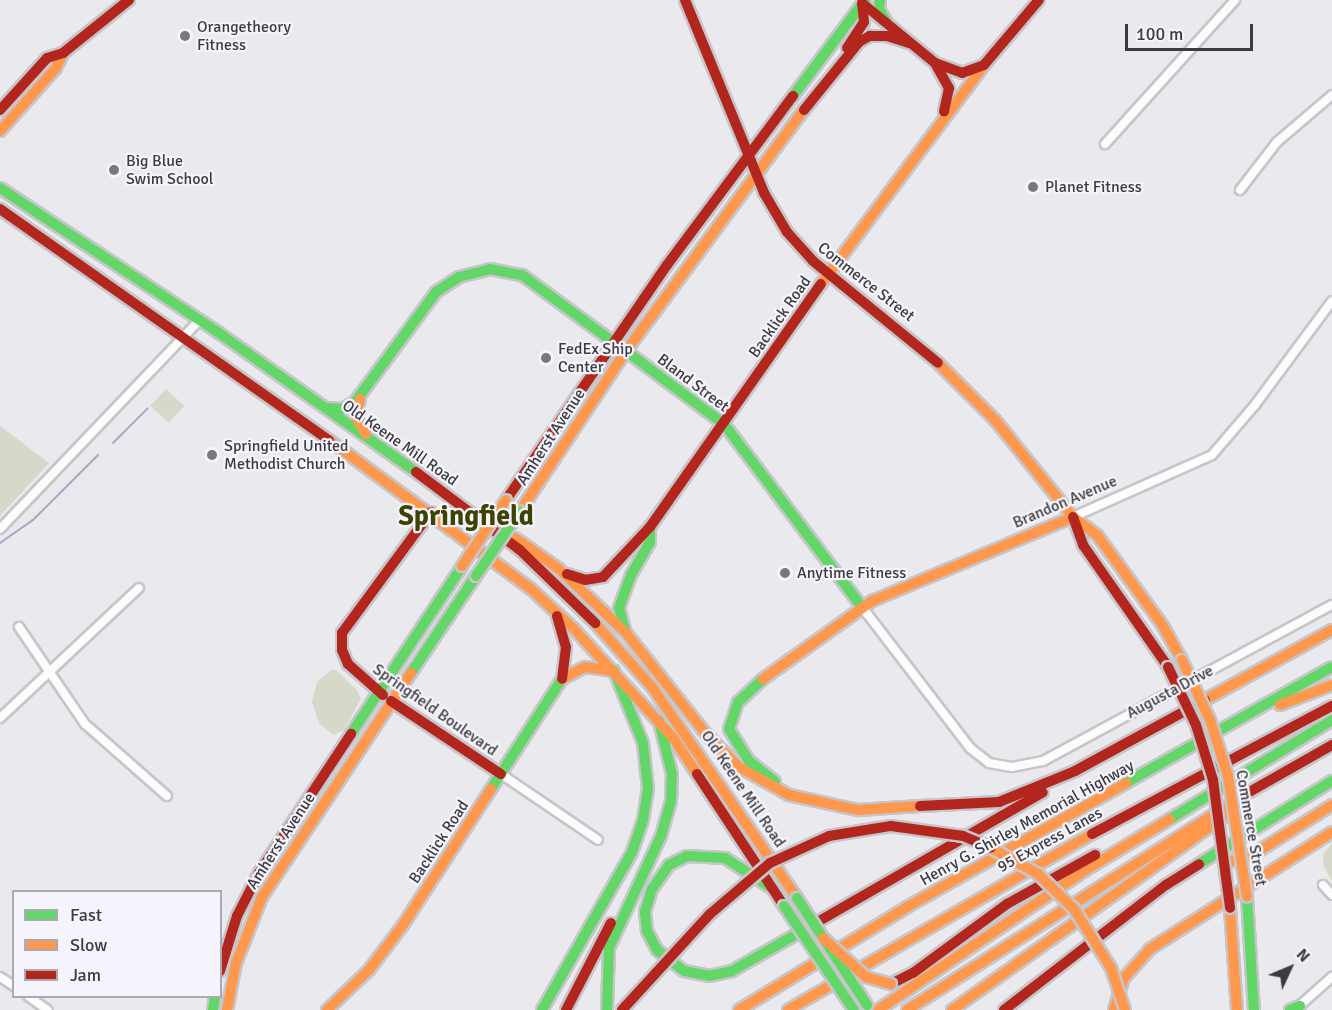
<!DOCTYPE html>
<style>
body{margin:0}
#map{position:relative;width:1332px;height:1010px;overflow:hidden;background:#e9e9ee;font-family:Signika,sans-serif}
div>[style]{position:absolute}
.green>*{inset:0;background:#d6d9c9;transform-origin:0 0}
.stream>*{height:2px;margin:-1px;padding:0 1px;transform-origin:1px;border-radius:1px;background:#aaa6c6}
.roads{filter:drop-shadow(2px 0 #c6c6ca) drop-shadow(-2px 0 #c6c6ca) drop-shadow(0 2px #c6c6ca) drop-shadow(0 -2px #c6c6ca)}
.street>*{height:8px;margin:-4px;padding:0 4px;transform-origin:4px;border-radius:4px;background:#fcfcfc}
.fast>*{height:10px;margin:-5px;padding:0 5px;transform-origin:5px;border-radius:5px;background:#63d668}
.slow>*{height:10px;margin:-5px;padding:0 5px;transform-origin:5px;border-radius:5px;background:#ff974d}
.jam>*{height:10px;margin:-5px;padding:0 5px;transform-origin:5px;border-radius:5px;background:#b3261e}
.bridges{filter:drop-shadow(2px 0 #c6c6ca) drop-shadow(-2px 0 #c6c6ca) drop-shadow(0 2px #c6c6ca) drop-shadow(0 -2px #c6c6ca)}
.fast-bridge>*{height:10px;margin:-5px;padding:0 5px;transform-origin:5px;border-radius:5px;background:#63d668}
.slow-bridge>*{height:10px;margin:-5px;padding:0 5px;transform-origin:5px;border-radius:5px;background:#ff974d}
.jam-bridge>*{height:10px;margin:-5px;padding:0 5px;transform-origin:5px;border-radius:5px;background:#b3261e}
.dots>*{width:16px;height:16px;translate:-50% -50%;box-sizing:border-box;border:3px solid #f5f4fd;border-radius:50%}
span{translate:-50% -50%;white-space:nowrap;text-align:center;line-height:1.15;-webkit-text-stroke:4.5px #f5f4fd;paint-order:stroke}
.poi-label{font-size:16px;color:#3c3c40}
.left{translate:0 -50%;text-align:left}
.street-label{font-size:16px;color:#3c3c40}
.town-label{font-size:28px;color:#3e4304;font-weight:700}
.legend{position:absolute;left:12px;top:890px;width:210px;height:108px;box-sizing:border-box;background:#f5f4fd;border:2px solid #abaab1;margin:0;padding:8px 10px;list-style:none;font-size:18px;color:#3c3c40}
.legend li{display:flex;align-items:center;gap:12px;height:30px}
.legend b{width:30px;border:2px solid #abaab1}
.north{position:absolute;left:1260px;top:938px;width:60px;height:60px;-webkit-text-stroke:4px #f5f4fd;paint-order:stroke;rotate:46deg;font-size:16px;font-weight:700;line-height:24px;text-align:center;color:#3c3c40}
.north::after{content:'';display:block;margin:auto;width:21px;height:27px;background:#3c3c40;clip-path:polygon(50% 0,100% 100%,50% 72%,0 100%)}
.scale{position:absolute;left:1125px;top:24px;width:128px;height:27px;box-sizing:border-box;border:3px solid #3c3c40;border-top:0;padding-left:8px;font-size:18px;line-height:21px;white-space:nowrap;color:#3c3c40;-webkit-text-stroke:4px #f5f4fd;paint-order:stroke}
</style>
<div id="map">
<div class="green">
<i style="left:166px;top:389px;width:25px;height:23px;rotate:43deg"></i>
<i style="clip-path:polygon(0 426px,49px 463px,0 516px)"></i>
<i style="clip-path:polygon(331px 670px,336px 670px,356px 689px,361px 699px,344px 730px,334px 735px,319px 723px,312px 702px,317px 682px)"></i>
<i style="clip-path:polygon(1332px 843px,1332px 881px,1323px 865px,1323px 855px)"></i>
</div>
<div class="stream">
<i style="left:113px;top:443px;width:49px;rotate:-45deg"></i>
<i style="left:0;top:543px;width:40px;rotate:-34.9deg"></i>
<i style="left:33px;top:520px;width:92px;rotate:-45deg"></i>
</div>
<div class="roads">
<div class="street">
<i style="left:1105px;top:144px;width:194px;rotate:-47.9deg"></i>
<i style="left:1240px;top:190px;width:61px;rotate:-52.4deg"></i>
<i style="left:1277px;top:142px;width:72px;rotate:-40.5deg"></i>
<i style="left:1073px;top:517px;width:152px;rotate:-24deg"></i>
<i style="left:1212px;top:455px;width:66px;rotate:-49.3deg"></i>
<i style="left:1255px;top:405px;width:129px;rotate:-53.5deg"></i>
<i style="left:0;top:529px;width:289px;rotate:-46.3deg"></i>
<i style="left:862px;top:607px;width:178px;rotate:52.5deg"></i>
<i style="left:970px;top:748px;width:24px;rotate:38deg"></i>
<i style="left:989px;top:763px;width:23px;rotate:10deg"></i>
<i style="left:1012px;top:767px;width:32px;rotate:-11deg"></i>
<i style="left:1043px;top:761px;width:328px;rotate:-28.4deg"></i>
<i style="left:19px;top:627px;width:117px;rotate:55.8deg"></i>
<i style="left:85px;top:724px;width:109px;rotate:41.3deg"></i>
<i style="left:0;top:718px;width:190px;rotate:-43.1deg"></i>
<i style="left:501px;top:774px;width:117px;rotate:34.2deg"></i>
<i style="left:1323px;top:885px;width:13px;rotate:48deg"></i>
<i style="left:0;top:977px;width:17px;rotate:33deg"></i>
<i style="left:28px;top:996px;width:24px;rotate:36deg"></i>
<i style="left:1297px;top:1008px;width:47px;rotate:-41.5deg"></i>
</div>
<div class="fast">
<i style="left:880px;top:0;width:9px;rotate:96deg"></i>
<i style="left:879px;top:9px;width:14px;rotate:60deg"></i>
<i style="left:793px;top:96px;width:120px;rotate:-53.1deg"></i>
<i style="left:0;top:188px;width:263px;rotate:33.5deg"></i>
<i style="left:219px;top:333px;width:241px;rotate:35.2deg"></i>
<i style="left:626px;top:351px;width:122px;rotate:36.7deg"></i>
<i style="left:724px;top:424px;width:229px;rotate:53deg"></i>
<i style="left:327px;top:408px;width:15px;rotate:4deg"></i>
<i style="left:342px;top:409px;width:15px;rotate:-28deg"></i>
<i style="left:355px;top:402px;width:137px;rotate:-53.6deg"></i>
<i style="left:436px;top:292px;width:27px;rotate:-33deg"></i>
<i style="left:459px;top:277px;width:32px;rotate:-14deg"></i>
<i style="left:490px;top:269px;width:33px;rotate:11deg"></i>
<i style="left:522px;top:275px;width:122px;rotate:36.3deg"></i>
<i style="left:631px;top:575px;width:38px;rotate:-60deg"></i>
<i style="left:650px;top:542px;width:15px;rotate:-90deg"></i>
<i style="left:625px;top:630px;width:23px;rotate:-105deg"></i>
<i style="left:619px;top:608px;width:35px;rotate:-70deg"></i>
<i style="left:411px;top:673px;width:117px;rotate:-56.2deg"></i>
<i style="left:763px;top:679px;width:34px;rotate:137deg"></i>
<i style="left:738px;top:702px;width:28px;rotate:108deg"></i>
<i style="left:729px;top:729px;width:38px;rotate:58deg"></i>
<i style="left:749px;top:761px;width:33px;rotate:38deg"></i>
<i style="left:351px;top:734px;width:201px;rotate:-56.5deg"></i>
<i style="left:1126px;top:783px;width:236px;rotate:-29.4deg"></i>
<i style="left:491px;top:789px;width:131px;rotate:-57.2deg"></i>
<i style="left:1170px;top:819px;width:190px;rotate:-31.4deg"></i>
<i style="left:1199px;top:864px;width:157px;rotate:-32deg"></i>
<i style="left:773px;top:889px;width:57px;rotate:-147.1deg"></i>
<i style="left:725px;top:858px;width:38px;rotate:-177deg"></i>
<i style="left:687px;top:856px;width:20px;rotate:153deg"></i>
<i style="left:669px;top:865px;width:29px;rotate:125deg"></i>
<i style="left:652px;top:889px;width:24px;rotate:107deg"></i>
<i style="left:645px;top:912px;width:19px;rotate:84deg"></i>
<i style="left:647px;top:931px;width:21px;rotate:62deg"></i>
<i style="left:657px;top:950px;width:34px;rotate:38deg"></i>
<i style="left:684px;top:971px;width:25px;rotate:11deg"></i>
<i style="left:709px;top:976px;width:24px;rotate:-12deg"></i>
<i style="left:732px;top:971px;width:78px;rotate:-29.8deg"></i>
<i style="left:1247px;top:897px;width:113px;rotate:86.5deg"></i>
<i style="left:213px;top:1010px;width:14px;rotate:-82deg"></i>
<i style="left:542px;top:1010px;width:182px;rotate:-60.3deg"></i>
<i style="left:632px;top:852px;width:34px;rotate:-71deg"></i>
<i style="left:643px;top:820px;width:31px;rotate:-81deg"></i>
<i style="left:648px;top:789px;width:46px;rotate:-96.2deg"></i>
<i style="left:643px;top:743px;width:78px;rotate:-111.9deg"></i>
<i style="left:607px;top:1010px;width:62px;rotate:-88.2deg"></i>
<i style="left:609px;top:948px;width:123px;rotate:-65.1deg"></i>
<i style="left:661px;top:836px;width:36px;rotate:-74deg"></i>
<i style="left:671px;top:801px;width:27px;rotate:-88deg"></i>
<i style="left:672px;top:774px;width:55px;rotate:-103.8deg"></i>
<i style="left:1290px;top:1010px;width:11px;rotate:-22deg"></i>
</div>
<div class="slow">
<i style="left:0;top:131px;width:84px;rotate:-48.4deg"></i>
<i style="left:56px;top:68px;width:17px;rotate:-65deg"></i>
<i style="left:821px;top:284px;width:273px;rotate:-53.3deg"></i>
<i style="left:938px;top:363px;width:81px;rotate:45deg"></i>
<i style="left:995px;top:420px;width:124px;rotate:51.2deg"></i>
<i style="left:1073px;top:517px;width:30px;rotate:37deg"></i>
<i style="left:1097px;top:535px;width:112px;rotate:54deg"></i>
<i style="left:1163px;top:626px;width:39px;rotate:61deg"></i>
<i style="left:360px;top:399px;width:18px;rotate:103deg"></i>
<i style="left:356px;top:417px;width:20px;rotate:60deg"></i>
<i style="left:329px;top:440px;width:250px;rotate:36.4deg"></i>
<i style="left:530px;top:588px;width:60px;rotate:43deg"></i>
<i style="left:574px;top:629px;width:149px;rotate:47.7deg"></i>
<i style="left:674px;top:739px;width:42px;rotate:56.7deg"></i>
<i style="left:520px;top:511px;width:192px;rotate:-56.5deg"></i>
<i style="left:626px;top:351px;width:300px;rotate:-53.6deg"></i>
<i style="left:515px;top:538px;width:54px;rotate:35.2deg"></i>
<i style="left:559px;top:569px;width:94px;rotate:43.7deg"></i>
<i style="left:627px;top:634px;width:127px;rotate:51.7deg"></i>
<i style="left:706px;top:734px;width:47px;rotate:45deg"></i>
<i style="left:739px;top:767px;width:57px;rotate:29.2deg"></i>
<i style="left:789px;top:795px;width:71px;rotate:12.3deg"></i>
<i style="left:858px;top:810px;width:62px;rotate:-3.7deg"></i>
<i style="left:595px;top:623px;width:86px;rotate:48.3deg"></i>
<i style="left:652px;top:687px;width:256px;rotate:55.5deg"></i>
<i style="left:562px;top:679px;width:26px;rotate:-28deg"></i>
<i style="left:585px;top:667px;width:29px;rotate:8deg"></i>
<i style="left:763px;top:679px;width:134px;rotate:-35.6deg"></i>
<i style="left:872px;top:601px;width:218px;rotate:-22.7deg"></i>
<i style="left:1205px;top:700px;width:145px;rotate:-28.9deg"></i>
<i style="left:1280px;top:705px;width:56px;rotate:-21deg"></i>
<i style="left:1226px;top:863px;width:29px;rotate:-18deg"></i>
<i style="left:1254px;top:854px;width:92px;rotate:-32.1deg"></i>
<i style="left:1230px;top:908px;width:102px;rotate:86.1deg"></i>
<i style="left:227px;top:1010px;width:48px;rotate:-79.2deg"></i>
<i style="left:236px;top:963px;width:71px;rotate:-68.5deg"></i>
<i style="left:262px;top:897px;width:269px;rotate:-56.4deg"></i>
<i style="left:327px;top:1010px;width:58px;rotate:-43.6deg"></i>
<i style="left:369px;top:970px;width:56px;rotate:-52.9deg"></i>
<i style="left:403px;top:925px;width:162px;rotate:-57.1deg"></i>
<i style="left:739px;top:1010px;width:197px;rotate:-31.5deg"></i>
<i style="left:907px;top:907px;width:252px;rotate:-29.5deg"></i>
<i style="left:788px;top:1010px;width:351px;rotate:-30.1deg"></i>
<i style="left:878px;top:1010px;width:249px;rotate:-34deg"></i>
<i style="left:1084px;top:871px;width:100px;rotate:-31.2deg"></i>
<i style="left:907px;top:1010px;width:400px;rotate:-32.5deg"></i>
<i style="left:952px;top:1010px;width:339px;rotate:-35.4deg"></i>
<i style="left:1114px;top:1010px;width:34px;rotate:-73deg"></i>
<i style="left:1124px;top:978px;width:39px;rotate:-48deg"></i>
<i style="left:1150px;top:949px;width:216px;rotate:-32.7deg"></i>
</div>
<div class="jam">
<i style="left:685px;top:0;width:209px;rotate:67.7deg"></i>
<i style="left:764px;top:193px;width:45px;rotate:59.5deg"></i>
<i style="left:787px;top:232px;width:39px;rotate:48deg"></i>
<i style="left:813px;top:261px;width:161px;rotate:39.2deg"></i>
<i style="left:862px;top:3px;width:94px;rotate:39.4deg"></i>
<i style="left:935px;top:63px;width:29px;rotate:20deg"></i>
<i style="left:962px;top:73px;width:23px;rotate:-20deg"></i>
<i style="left:984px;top:65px;width:85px;rotate:-49.8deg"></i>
<i style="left:847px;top:48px;width:31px;rotate:-57deg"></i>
<i style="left:864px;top:22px;width:19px;rotate:-96deg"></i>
<i style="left:935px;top:63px;width:29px;rotate:61deg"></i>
<i style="left:949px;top:88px;width:24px;rotate:102deg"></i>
<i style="left:0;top:110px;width:70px;rotate:-47.9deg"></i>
<i style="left:47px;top:58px;width:17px;rotate:-17deg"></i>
<i style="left:63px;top:53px;width:85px;rotate:-38.8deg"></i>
<i style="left:804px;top:110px;width:87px;rotate:-51deg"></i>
<i style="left:859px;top:42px;width:13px;rotate:-29deg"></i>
<i style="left:870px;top:36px;width:17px"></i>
<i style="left:887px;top:36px;width:23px;rotate:18deg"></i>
<i style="left:0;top:209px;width:402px;rotate:35.1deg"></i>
<i style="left:416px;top:472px;width:130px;rotate:36.9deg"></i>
<i style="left:520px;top:550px;width:105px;rotate:44.2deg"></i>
<i style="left:506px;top:500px;width:285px;rotate:-55.6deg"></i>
<i style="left:667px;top:265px;width:211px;rotate:-53.3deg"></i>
<i style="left:1073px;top:517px;width:30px;rotate:70deg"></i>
<i style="left:1083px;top:545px;width:149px;rotate:55.1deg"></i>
<i style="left:567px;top:574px;width:19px;rotate:18deg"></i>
<i style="left:585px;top:580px;width:18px;rotate:-9deg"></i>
<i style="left:603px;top:577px;width:69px;rotate:-46.8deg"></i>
<i style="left:650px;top:527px;width:297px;rotate:-54.9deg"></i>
<i style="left:557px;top:616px;width:32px;rotate:74deg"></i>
<i style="left:566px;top:647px;width:32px;rotate:97deg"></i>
<i style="left:383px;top:695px;width:47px;rotate:-138.5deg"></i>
<i style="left:348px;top:664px;width:15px;rotate:-113deg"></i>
<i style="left:342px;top:650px;width:17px;rotate:-90deg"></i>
<i style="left:342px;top:633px;width:150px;rotate:-53.7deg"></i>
<i style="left:391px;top:701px;width:132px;rotate:33.6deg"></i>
<i style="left:697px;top:774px;width:158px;rotate:56.6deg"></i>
<i style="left:1244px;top:795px;width:101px;rotate:-29.6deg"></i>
<i style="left:920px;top:806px;width:79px;rotate:-2.9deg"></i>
<i style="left:999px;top:802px;width:82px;rotate:-22.2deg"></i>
<i style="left:1075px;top:771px;width:148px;rotate:-28.6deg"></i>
<i style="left:1092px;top:834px;width:272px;rotate:-28.1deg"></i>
<i style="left:800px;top:932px;width:280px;rotate:-29.9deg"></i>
<i style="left:220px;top:971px;width:58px;rotate:-72.8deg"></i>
<i style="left:237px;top:916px;width:48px;rotate:-62.9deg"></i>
<i style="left:259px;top:873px;width:167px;rotate:-56.5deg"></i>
<i style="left:891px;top:984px;width:25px;rotate:-27deg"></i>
<i style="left:913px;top:973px;width:117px;rotate:-36.3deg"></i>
<i style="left:1007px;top:904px;width:101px;rotate:-29.1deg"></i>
<i style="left:566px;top:1010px;width:98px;rotate:-62.7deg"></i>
<i style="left:1004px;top:1010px;width:205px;rotate:-37.7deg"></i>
<i style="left:1166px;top:885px;width:39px;rotate:-32deg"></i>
</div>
</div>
<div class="bridges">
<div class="fast-bridge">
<i style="left:476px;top:576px;width:78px;rotate:-55.9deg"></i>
<i style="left:797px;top:898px;width:128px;rotate:56.8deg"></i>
<i style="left:784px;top:906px;width:125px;rotate:56.1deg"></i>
</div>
<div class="slow-bridge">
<i style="left:462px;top:566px;width:79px;rotate:-56.3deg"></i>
<i style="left:1182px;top:660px;width:66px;rotate:65deg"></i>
<i style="left:1210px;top:720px;width:59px;rotate:72.2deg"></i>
<i style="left:1228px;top:776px;width:122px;rotate:81.1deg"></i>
<i style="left:991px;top:848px;width:54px;rotate:29deg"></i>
<i style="left:1038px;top:874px;width:50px;rotate:44.2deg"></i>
<i style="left:1074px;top:909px;width:70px;rotate:57.9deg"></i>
<i style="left:1111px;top:968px;width:44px;rotate:71.6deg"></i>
<i style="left:823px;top:938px;width:58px;rotate:42.2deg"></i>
<i style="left:866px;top:977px;width:26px;rotate:16deg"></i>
</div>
<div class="jam-bridge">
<i style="left:1168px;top:667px;width:64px;rotate:64.2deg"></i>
<i style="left:1196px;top:725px;width:58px;rotate:72.8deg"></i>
<i style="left:1213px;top:780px;width:129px;rotate:82.4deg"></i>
<i style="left:622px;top:1010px;width:130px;rotate:-47.5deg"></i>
<i style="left:710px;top:914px;width:79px;rotate:-40.4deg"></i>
<i style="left:770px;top:863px;width:65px;rotate:-24.6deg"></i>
<i style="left:829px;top:836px;width:63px;rotate:-9.2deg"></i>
<i style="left:891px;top:826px;width:73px;rotate:7.9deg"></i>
<i style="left:963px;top:836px;width:30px;rotate:23deg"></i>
</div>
</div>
<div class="dots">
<i style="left:185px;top:36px;background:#79797d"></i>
<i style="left:114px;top:170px;background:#79797d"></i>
<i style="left:1033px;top:187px;background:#79797d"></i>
<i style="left:546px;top:358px;background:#79797d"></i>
<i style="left:212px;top:455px;background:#79797d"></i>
<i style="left:785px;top:573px;background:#79797d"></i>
</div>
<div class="poi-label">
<span class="left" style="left:197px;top:36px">Orangetheory<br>Fitness</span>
<span class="left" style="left:126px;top:170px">Big Blue<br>Swim School</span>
<span class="left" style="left:1045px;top:187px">Planet Fitness</span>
<span class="left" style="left:558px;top:358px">FedEx Ship<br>Center</span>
<span class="left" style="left:224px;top:455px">Springfield United<br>Methodist Church</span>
<span class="left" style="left:797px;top:573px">Anytime Fitness</span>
</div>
<div class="street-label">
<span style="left:866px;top:282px;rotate:38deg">Commerce Street</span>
<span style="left:780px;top:317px;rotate:-55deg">Backlick Road</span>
<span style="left:693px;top:383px;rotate:37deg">Bland Street</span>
<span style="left:551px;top:437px;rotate:-57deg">Amherst Avenue</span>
<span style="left:400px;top:443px;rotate:35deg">Old Keene Mill Road</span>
<span style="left:1065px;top:502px;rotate:-23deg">Brandon Avenue</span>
<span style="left:1170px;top:692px;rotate:-28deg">Augusta Drive</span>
<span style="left:435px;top:710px;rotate:35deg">Springfield Boulevard</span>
<span style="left:743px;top:789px;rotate:56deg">Old Keene Mill Road</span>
<span style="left:1027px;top:823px;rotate:-29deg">Henry G. Shirley Memorial Highway</span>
<span style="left:1251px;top:828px;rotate:80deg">Commerce Street</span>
<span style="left:1050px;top:840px;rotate:-29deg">95 Express Lanes</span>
<span style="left:281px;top:841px;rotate:-57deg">Amherst Avenue</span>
<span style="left:439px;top:842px;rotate:-57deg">Backlick Road</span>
</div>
<div class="town-label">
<span style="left:466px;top:516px">Springfield</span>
</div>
<ul class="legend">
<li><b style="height:8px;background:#63d668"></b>Fast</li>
<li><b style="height:8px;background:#ff974d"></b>Slow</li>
<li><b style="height:8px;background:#b3261e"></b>Jam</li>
</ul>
<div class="north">N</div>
<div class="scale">100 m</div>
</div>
